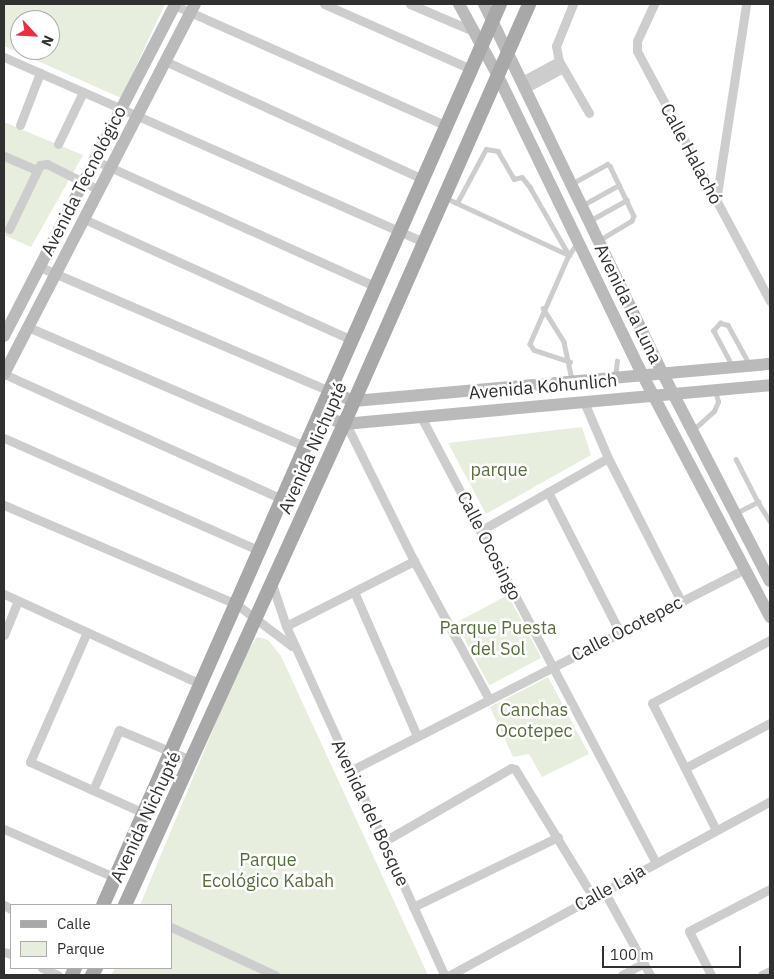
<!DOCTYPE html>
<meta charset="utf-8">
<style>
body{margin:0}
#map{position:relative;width:774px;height:979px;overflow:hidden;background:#fff;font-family:"IBM Plex Sans",sans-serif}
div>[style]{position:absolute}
.green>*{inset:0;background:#e7eede;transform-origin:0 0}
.lane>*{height:4.5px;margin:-2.25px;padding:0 2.25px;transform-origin:2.25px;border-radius:2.25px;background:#cdcdcd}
.street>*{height:9px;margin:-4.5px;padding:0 4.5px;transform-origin:4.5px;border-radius:4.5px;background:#cdcdcd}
.secondary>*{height:12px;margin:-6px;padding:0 6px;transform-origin:6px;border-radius:6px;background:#bababa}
.primary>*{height:14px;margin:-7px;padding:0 7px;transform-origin:7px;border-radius:7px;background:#a8a8a8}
span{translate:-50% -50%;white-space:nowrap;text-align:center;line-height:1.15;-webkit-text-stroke:5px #fff;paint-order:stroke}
.street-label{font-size:18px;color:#303030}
.park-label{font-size:18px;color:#556f3b}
.frame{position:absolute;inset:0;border:5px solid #303030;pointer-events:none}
.legend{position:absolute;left:10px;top:904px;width:162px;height:65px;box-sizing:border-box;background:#fff;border:1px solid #acacac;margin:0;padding:6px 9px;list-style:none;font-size:15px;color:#303030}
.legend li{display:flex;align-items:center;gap:10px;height:25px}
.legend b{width:25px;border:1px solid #acacac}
.north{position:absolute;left:10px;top:10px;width:50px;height:50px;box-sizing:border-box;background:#fff;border:1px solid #acacac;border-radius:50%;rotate:115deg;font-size:14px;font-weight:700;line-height:20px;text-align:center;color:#303030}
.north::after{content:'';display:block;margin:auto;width:18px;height:22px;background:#ed2d40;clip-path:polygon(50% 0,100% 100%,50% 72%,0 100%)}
.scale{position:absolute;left:602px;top:946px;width:139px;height:22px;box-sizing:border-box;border:2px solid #303030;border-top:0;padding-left:6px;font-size:15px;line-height:18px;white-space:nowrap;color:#303030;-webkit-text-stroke:4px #fff;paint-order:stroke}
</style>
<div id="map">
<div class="green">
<i style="clip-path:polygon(evenodd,4px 4px,165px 4px,121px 98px,4px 46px,4px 4px,20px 20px,50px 20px,50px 50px,20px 50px,20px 20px)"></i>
<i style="clip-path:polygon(4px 122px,83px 155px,31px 247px,4px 235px)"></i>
<i style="clip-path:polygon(582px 427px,591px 455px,486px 514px,448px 443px)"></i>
<i style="left:508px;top:595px;width:71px;height:59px;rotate:62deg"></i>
<i style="clip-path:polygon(257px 637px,268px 640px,281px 656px,428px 975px,111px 975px,115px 968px,171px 968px,171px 905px,140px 905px,242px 660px)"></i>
<i style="clip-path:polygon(548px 677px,589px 754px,542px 777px,529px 754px,513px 757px,490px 707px)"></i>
</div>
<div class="lane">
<i style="left:573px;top:183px;width:39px;rotate:-29deg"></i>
<i style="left:607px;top:164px;width:4px;rotate:34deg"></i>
<i style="left:610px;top:166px;width:55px;rotate:64.4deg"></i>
<i style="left:634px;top:216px;width:5px;rotate:112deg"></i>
<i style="left:632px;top:221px;width:37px;rotate:149deg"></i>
<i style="left:446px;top:198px;width:136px;rotate:24.9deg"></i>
<i style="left:569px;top:255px;width:14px;rotate:-56deg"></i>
<i style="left:457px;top:203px;width:61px;rotate:-61.8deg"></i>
<i style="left:486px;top:149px;width:12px;rotate:9deg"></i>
<i style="left:498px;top:151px;width:32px;rotate:60deg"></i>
<i style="left:514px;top:179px;width:8px;rotate:-14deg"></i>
<i style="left:522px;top:177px;width:13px;rotate:51deg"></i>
<i style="left:530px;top:187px;width:78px;rotate:60.2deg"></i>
<i style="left:569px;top:255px;width:97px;rotate:113.7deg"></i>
<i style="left:530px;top:344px;width:7px;rotate:56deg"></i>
<i style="left:534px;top:350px;width:38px;rotate:18deg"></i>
<i style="left:583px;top:205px;width:41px;rotate:-29.1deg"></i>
<i style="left:591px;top:220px;width:41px;rotate:-29.1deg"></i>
<i style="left:543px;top:308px;width:40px;rotate:58deg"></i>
<i style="left:564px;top:342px;width:39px;rotate:78deg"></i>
<i style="left:732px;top:366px;width:40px;rotate:-118deg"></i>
<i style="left:713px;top:331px;width:11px;rotate:-49deg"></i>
<i style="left:720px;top:323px;width:8px;rotate:14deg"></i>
<i style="left:728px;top:325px;width:46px;rotate:61.2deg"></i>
<i style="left:615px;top:377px;width:16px;rotate:-83deg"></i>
<i style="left:693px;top:430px;width:28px;rotate:-42deg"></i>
<i style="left:714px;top:411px;width:10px;rotate:-66deg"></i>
<i style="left:718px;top:402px;width:11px;rotate:-105deg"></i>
<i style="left:736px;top:459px;width:48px;rotate:62.9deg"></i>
<i style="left:736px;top:513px;width:25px;rotate:-27deg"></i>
<i style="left:758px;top:502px;width:22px;rotate:58deg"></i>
</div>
<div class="street">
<i style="left:324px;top:4px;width:161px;rotate:23.9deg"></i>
<i style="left:410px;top:4px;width:69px;rotate:23.2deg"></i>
<i style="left:573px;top:4px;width:45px;rotate:112deg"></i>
<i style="left:556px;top:46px;width:15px;rotate:79deg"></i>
<i style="left:559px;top:61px;width:60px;rotate:60deg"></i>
<i style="left:654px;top:4px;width:41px;rotate:114.7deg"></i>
<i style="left:637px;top:41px;width:10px;rotate:90deg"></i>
<i style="left:637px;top:51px;width:283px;rotate:62deg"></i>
<i style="left:174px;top:5px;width:299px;rotate:23.9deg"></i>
<i style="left:4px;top:57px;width:459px;rotate:23.8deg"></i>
<i style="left:165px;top:61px;width:284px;rotate:24.6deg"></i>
<i style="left:522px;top:81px;width:42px;rotate:-28.4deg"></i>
<i style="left:526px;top:88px;width:42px;rotate:-28.4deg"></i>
<i style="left:20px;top:125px;width:56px;rotate:-69deg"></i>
<i style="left:58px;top:144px;width:58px;rotate:-64.3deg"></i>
<i style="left:4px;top:156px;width:34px;rotate:23deg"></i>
<i style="left:94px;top:160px;width:309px;rotate:24.2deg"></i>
<i style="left:716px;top:201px;width:199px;rotate:-81.3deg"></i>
<i style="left:84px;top:219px;width:294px;rotate:24.3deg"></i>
<i style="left:9px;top:229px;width:71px;rotate:-64.2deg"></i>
<i style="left:40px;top:165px;width:7px;rotate:-8deg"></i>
<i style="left:47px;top:164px;width:58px;rotate:26.6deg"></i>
<i style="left:40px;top:267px;width:314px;rotate:23.2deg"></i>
<i style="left:28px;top:327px;width:303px;rotate:23.3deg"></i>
<i style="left:4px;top:374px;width:305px;rotate:24.2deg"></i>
<i style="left:584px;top:402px;width:61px;rotate:66.8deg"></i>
<i style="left:608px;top:458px;width:161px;rotate:63deg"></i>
<i style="left:420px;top:415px;width:506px;rotate:62.22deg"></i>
<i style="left:346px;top:424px;width:153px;rotate:63.6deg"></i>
<i style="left:414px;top:561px;width:157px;rotate:61.5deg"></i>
<i style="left:4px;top:438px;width:280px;rotate:23.8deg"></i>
<i style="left:548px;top:492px;width:158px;rotate:62.9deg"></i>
<i style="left:4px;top:505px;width:252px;rotate:23.1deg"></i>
<i style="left:236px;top:604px;width:70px;rotate:36.9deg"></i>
<i style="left:480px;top:531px;width:147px;rotate:-29.7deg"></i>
<i style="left:272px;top:584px;width:44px;rotate:71.6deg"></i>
<i style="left:286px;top:626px;width:383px;rotate:65.6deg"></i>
<i style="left:4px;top:594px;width:217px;rotate:24.6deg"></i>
<i style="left:355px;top:594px;width:155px;rotate:66.4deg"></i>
<i style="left:286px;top:626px;width:144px;rotate:-26.9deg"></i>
<i style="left:87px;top:632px;width:142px;rotate:113.7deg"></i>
<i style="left:30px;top:762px;width:125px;rotate:24.1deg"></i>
<i style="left:4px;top:635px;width:37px;rotate:-68deg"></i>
<i style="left:685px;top:768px;width:96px;rotate:-27.9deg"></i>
<i style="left:350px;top:771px;width:444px;rotate:-27.1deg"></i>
<i style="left:93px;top:790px;width:65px;rotate:-66.6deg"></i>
<i style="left:119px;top:730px;width:80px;rotate:22.7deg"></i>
<i style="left:4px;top:829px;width:122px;rotate:23.6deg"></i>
<i style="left:716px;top:830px;width:142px;rotate:-116.7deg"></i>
<i style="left:652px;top:703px;width:134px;rotate:-28.1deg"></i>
<i style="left:383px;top:842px;width:148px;rotate:-30deg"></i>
<i style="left:511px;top:768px;width:4px;rotate:14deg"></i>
<i style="left:515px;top:769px;width:150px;rotate:58.6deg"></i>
<i style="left:604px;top:891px;width:96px;rotate:61.3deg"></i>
<i style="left:4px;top:905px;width:8px;rotate:30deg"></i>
<i style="left:413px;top:907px;width:161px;rotate:-25.8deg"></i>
<i style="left:171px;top:927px;width:115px;rotate:24.8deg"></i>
<i style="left:4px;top:952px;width:7px;rotate:16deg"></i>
<i style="left:42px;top:968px;width:17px;rotate:24deg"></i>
<i style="left:450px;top:975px;width:364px;rotate:-28.5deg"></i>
<i style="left:622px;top:975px;width:25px;rotate:-29deg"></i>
<i style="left:711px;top:975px;width:49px;rotate:-116.6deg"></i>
<i style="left:689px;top:931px;width:91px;rotate:-27.4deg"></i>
<i style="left:762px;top:975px;width:9px;rotate:-27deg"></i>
</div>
<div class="secondary">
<i style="left:459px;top:4px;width:80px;rotate:61.5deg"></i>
<i style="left:497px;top:74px;width:333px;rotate:64.2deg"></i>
<i style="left:642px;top:374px;width:275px;rotate:62.2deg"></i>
<i style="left:484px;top:4px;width:411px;rotate:64.2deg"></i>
<i style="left:663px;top:374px;width:233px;rotate:62.7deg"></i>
<i style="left:4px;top:336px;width:373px;rotate:-62.7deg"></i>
<i style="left:4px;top:374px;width:416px;rotate:-62.7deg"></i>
<i style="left:329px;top:391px;width:27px;rotate:22deg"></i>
<i style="left:354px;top:401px;width:418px;rotate:-5.1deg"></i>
<i style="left:320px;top:414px;width:26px;rotate:23deg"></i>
<i style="left:344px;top:424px;width:428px;rotate:-5.2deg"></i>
</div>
<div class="primary">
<i style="left:103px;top:905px;width:985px;rotate:-66.22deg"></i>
<i style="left:125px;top:905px;width:529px;rotate:-65.52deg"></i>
<i style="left:344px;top:424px;width:459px;rotate:-66.2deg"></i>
<i style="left:72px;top:975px;width:8px;rotate:-67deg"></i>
<i style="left:92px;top:975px;width:8px;rotate:-60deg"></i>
</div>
<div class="street-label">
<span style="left:691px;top:154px;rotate:62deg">Calle Halachó</span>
<span style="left:84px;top:181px;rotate:-63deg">Avenida Tecnológico</span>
<span style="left:628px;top:304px;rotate:64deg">Avenida La Luna</span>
<span style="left:543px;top:387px;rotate:-5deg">Avenida Kohunlich</span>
<span style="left:313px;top:448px;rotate:-66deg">Avenida Nichupté</span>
<span style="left:489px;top:546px;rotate:63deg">Calle Ocosingo</span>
<span style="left:627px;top:629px;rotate:-27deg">Calle Ocotepec</span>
<span style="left:370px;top:813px;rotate:65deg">Avenida del Bosque</span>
<span style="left:146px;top:817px;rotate:-65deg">Avenida Nichupté</span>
<span style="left:610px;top:888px;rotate:-29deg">Calle Laja</span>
</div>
<div class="park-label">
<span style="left:499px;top:470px">parque</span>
<span style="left:498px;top:639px">Parque Puesta<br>del Sol</span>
<span style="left:534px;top:721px">Canchas<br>Ocotepec</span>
<span style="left:268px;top:871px">Parque<br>Ecológico Kabah</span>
</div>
<div class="frame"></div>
<ul class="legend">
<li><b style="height:6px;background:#a8a8a8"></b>Calle</li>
<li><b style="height:14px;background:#e7eede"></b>Parque</li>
</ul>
<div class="north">N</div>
<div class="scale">100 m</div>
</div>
